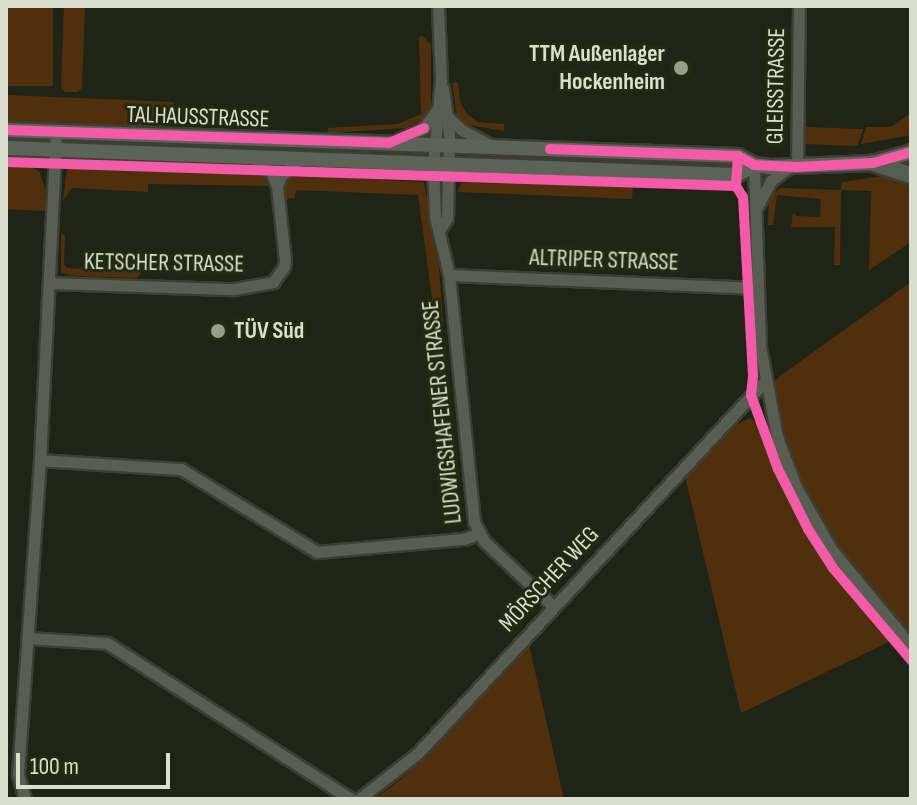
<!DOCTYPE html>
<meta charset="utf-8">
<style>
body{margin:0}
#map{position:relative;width:917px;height:805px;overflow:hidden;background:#202417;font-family:"Sofia Sans Condensed",sans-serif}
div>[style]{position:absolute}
.green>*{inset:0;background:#502f0d;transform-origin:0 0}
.roads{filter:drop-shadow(2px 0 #3b3f35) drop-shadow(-2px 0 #3b3f35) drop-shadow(0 2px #3b3f35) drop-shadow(0 -2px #3b3f35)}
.minor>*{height:11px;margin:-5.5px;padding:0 5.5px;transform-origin:5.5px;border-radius:5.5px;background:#5a5d52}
.major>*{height:14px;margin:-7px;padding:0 7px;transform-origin:7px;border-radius:7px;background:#5c6457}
.highway>*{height:16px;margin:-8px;padding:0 8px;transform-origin:8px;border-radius:8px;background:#545e51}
.cycleway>*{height:10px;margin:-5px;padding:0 5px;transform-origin:5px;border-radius:5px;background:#f35aa7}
.dots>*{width:22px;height:22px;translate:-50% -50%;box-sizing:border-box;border:4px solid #232a11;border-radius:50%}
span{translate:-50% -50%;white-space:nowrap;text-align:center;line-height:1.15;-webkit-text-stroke:6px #232a11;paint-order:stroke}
.poi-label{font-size:24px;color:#d9decf;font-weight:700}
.right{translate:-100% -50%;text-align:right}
.left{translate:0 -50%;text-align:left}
.street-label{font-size:24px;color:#d9decf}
.frame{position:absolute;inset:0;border:8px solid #d9decf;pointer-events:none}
.scale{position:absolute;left:16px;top:753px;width:154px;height:36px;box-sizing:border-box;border:4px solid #d9decf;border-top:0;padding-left:10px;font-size:24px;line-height:28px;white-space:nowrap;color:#d9decf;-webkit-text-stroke:6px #232a11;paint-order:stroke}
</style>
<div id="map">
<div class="green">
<i style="left:8px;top:6px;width:45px;height:80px"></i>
<i style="clip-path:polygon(64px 6px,85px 6px,82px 88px,77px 92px,65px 92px,61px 87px)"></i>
<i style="clip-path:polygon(423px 36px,431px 45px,431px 108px,427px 117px,406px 128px,328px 133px,328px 128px,398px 124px,421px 114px,419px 37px)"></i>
<i style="clip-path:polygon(458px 82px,460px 102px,467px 114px,478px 122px,504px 124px,504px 131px,469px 125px,457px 115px,452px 83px)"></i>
<i style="clip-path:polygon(6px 95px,174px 102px,171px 122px,167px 127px,6px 121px)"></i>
<i style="clip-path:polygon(911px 113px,911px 135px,861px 144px,866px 127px,891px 127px)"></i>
<i style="clip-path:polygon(806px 127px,863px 129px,858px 145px,853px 146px,805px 144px)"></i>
<i style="clip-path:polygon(138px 139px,414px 150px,414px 153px,122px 145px)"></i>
<i style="clip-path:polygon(584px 154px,735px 160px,735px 169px,455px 157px)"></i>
<i style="clip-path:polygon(6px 166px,31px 167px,39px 171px,46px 191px,45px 211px,6px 209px)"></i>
<i style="clip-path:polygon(67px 168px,263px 174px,269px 186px,148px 184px,148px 192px,72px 188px,63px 200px)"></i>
<i style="clip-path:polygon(291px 175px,424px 182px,439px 267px,443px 322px,436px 327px,418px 195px,296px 190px,295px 198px,285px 199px,284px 187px)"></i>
<i style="clip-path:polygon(890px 175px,911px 179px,911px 242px,869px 270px,871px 191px,841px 190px,840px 265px,834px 265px,835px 227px,791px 227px,793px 213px,797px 216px,820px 217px,821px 199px,777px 195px,773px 225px,768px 225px,769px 198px,780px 188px,841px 190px,842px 182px)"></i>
<i style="clip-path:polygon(480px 180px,633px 185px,632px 199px,457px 192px,461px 183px)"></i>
<i style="clip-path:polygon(61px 233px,65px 236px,64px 264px,67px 268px,141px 271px,140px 275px,137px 278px,75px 276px,61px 273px)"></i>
<i style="clip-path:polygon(911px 282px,911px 637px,863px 582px,819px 520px,787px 449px,771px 386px,780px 376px)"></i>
<i style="clip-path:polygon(750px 418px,761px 425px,772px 460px,801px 523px,831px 570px,891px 641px,741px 713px,685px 476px,735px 421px,738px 424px)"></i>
<i style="clip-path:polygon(529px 645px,564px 799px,375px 799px,401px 779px)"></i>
</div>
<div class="roads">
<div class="minor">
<i style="left:438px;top:6px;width:74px;rotate:87.7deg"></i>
<i style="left:441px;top:80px;width:85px;rotate:95.4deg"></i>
<i style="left:433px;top:165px;width:52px;rotate:87.8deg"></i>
<i style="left:435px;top:217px;width:60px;rotate:76.4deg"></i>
<i style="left:449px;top:275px;width:248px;rotate:84.2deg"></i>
<i style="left:474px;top:522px;width:21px;rotate:62deg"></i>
<i style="left:484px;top:541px;width:95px;rotate:43.3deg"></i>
<i style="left:448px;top:117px;width:19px;rotate:43deg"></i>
<i style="left:462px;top:130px;width:36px;rotate:28deg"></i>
<i style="left:393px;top:142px;width:34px;rotate:-24deg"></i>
<i style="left:424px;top:128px;width:21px;rotate:-55deg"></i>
<i style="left:754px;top:165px;width:181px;rotate:88.1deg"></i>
<i style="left:760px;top:346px;width:93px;rotate:79.4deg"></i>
<i style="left:777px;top:437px;width:53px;rotate:69.2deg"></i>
<i style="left:796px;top:487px;width:73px;rotate:60.3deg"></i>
<i style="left:832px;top:550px;width:124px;rotate:50.5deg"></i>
<i style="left:797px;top:167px;width:161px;rotate:-89.3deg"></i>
<i style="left:277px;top:186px;width:11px;rotate:-68deg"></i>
<i style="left:281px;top:176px;width:25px;rotate:-42deg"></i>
<i style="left:757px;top:207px;width:30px;rotate:-62deg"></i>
<i style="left:771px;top:181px;width:23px;rotate:-38deg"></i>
<i style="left:440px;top:229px;width:13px;rotate:-58deg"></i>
<i style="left:447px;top:218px;width:84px;rotate:-88.6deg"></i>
<i style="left:449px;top:134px;width:46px;rotate:-97.4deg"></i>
<i style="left:449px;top:275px;width:308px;rotate:2.4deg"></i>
<i style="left:49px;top:283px;width:185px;rotate:1.9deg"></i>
<i style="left:234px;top:289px;width:40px;rotate:-10deg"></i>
<i style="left:273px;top:282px;width:19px;rotate:-54deg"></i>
<i style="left:284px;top:267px;width:7px;rotate:-82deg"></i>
<i style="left:285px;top:260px;width:74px;rotate:-96.2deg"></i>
<i style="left:277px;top:186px;width:15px;rotate:-113deg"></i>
<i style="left:271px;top:172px;width:22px;rotate:-141deg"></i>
<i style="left:40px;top:460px;width:141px;rotate:3.7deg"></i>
<i style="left:181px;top:469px;width:159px;rotate:31.4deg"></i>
<i style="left:317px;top:552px;width:148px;rotate:-5.1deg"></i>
<i style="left:464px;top:539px;width:15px;rotate:-20deg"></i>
<i style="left:28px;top:638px;width:79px;rotate:3.6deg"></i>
<i style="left:107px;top:643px;width:290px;rotate:32.6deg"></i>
<i style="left:25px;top:799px;width:26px;rotate:-106deg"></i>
<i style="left:18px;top:774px;width:315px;rotate:-86deg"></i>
<i style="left:40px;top:460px;width:328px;rotate:-87.2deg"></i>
<i style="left:359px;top:799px;width:75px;rotate:-37.9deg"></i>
<i style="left:418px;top:753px;width:507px;rotate:-47deg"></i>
</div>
<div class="major">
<i style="left:6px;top:130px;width:706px;rotate:2.03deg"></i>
<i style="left:712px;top:155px;width:26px;rotate:2deg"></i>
<i style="left:738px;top:156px;width:18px;rotate:29deg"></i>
<i style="left:754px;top:165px;width:16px;rotate:7deg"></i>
<i style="left:770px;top:167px;width:103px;rotate:-2.2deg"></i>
<i style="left:873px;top:163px;width:40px;rotate:-16deg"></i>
<i style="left:6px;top:148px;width:731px;rotate:2.12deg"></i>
<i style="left:737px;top:175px;width:20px;rotate:-30deg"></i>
</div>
<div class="highway">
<i style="left:873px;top:163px;width:40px;rotate:18deg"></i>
</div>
</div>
<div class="cycleway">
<i style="left:6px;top:130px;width:383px;rotate:1.9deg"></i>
<i style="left:389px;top:143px;width:38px;rotate:-23deg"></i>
<i style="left:550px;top:149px;width:188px;rotate:2.1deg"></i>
<i style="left:738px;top:156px;width:18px;rotate:29deg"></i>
<i style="left:754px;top:165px;width:43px;rotate:2.7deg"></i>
<i style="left:797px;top:167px;width:76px;rotate:-3deg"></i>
<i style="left:873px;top:163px;width:40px;rotate:-16deg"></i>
<i style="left:738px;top:156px;width:30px;rotate:94deg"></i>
<i style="left:736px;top:186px;width:13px;rotate:58deg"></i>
<i style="left:743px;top:197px;width:179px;rotate:86.8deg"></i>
<i style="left:753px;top:376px;width:19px;rotate:96deg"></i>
<i style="left:751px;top:395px;width:79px;rotate:70deg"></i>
<i style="left:778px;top:469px;width:67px;rotate:63.4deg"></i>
<i style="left:808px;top:529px;width:46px;rotate:57.3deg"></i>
<i style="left:833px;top:568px;width:121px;rotate:49.7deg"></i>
<i style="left:6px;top:162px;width:730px;rotate:1.88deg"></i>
</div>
<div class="dots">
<i style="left:681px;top:68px;background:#989d8f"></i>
<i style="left:218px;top:331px;background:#989d8f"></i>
</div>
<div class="poi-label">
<span class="right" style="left:665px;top:68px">TTM Außenlager<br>Hockenheim</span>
<span class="left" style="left:234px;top:331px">TÜV Süd</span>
</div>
<div class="street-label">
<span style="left:776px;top:86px;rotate:-89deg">GLEISSTRASSE</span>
<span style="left:198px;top:117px;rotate:2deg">TALHAUSSTRASSE</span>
<span style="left:604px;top:260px;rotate:2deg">ALTRIPER STRASSE</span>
<span style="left:164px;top:263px;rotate:1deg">KETSCHER STRASSE</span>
<span style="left:442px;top:412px;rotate:-96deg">LUDWIGSHAFENER STRASSE</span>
<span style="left:549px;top:579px;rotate:-47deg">MÖRSCHER WEG</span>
</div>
<div class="frame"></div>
<div class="scale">100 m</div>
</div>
